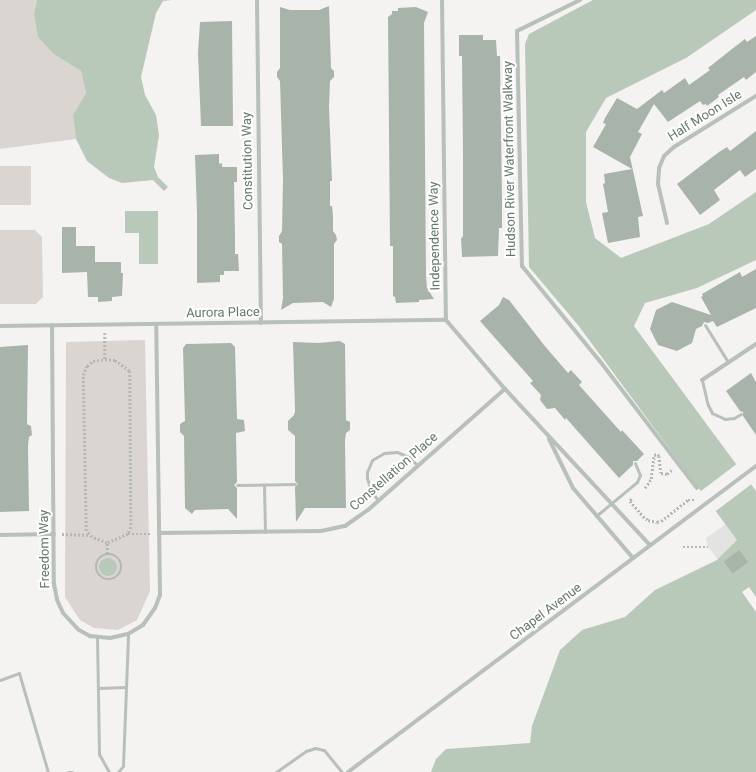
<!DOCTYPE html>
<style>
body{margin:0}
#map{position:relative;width:756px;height:772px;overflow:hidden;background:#f5f2f2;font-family:Roboto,sans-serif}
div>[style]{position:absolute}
.built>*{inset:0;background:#e3e3e2}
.green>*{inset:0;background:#dad5d1;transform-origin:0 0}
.water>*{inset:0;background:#b8c8b9}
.round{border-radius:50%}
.pier>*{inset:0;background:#f5f2f2;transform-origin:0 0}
.building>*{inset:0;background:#a8b4aa;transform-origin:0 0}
.path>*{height:2.5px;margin-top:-1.25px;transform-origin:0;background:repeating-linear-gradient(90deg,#b2b8b3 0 2px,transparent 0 4px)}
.path>.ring{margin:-1.25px;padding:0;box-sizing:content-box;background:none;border:2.5px solid #b2b8b3;border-radius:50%}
.lane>*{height:3px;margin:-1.5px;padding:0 1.5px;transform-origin:1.5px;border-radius:1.5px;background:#b7c0b9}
.street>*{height:4px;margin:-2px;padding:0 2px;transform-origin:2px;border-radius:2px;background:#b7c0b9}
span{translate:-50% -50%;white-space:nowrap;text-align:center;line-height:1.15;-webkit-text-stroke:4px #fff;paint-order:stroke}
.street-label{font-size:13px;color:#627b67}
</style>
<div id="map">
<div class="built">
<i style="clip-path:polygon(726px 524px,751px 559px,742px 592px,707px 545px,706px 538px)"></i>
</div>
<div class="green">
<i style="clip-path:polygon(0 0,37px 0,34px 13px,55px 55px,81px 71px,86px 93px,73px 115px,76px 139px,0 149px)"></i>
<i style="left:0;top:166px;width:31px;height:39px"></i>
<i style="clip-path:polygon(0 230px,35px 230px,42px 237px,43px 297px,36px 304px,0 304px)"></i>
<i style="clip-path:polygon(145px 340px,150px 591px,137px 620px,118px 630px,94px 628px,80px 620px,65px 597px,66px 342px)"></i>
</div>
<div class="water">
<i style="clip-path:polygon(37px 0,172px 0,163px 1px,156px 13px,141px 77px,145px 95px,156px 115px,159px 135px,154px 167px,158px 177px,168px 187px,164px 191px,153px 180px,122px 183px,109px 178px,87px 161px,76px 139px,73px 115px,86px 93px,81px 71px,55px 55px,38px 37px,34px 13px)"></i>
<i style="clip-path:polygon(593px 0,756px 0,756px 10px,686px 58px,606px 98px,586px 132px,586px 202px,595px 238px,621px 258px,709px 224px,756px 192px,756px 260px,697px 288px,645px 303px,634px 326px,756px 491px,756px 772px,431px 772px,436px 759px,446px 749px,530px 743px,532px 726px,560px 650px,582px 630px,625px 617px,655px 590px,717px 560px,737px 540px,578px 325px,529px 267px,525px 44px,529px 34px)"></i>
<i style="clip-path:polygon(125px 211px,158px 211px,158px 264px,139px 264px,139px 233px,125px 233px)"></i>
<i class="round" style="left:99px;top:558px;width:18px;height:18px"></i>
</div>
<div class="pier">
<i style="left:738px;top:463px;width:25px;height:48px;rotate:53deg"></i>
<i style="clip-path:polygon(749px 587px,756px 597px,756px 612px,742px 592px)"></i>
</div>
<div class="building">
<i style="clip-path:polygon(329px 6px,331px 68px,334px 71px,334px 77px,330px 81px,329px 107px,332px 181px,330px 181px,330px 206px,332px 206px,333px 216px,333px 231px,336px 235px,337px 240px,334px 244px,334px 299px,331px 307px,323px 302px,293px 303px,281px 310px,283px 298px,282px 244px,279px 242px,279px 236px,282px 231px,283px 181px,280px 81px,277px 77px,277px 72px,280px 68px,280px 7px,290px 10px,319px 10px)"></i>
<i style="clip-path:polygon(416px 7px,428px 12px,424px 23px,426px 276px,427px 288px,434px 299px,419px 300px,419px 302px,396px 303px,395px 297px,393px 296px,393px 246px,390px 246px,388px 17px,392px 14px,392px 11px,398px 11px,398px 8px)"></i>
<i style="clip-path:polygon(232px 21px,233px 126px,201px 126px,198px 53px,200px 22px)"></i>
<i style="clip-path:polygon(459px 35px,483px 35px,483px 40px,496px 40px,497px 56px,500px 56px,502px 200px,502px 228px,499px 228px,498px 256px,462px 257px,462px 255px,461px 239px,463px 236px,463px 158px,462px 56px,459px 56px)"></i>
<i style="clip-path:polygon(756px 36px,756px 72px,746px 80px,744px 77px,718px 95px,719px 97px,707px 106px,706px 104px,703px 105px,700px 101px,668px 122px,654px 104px,638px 132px,642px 134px,630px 157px,643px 216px,638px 217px,640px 237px,608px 243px,602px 213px,608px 212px,603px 184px,605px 183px,604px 174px,632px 169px,593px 147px,606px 124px,603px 123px,605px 118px,617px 98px,637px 109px,662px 90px,664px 93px,685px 78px,689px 85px,710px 70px,708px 68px,732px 49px,745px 39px,747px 42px)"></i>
<i style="clip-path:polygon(756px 131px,756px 169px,745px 177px,740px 170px,714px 190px,720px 200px,700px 215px,677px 184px,719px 152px,727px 147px,730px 151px)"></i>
<i style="clip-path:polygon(219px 154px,219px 164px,222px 163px,222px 167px,237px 167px,237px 182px,234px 182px,235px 237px,235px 254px,238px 254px,239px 271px,224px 271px,224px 275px,220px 275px,220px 282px,197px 283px,197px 213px,195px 155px)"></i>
<i style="clip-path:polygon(62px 227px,76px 227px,76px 246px,95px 246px,95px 262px,121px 262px,121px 273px,123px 273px,122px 296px,112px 297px,112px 301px,98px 302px,98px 297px,88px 297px,87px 272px,62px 273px)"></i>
<i style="clip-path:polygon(756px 269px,756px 308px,717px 327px,713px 321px,708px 323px,704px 322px,702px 326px,696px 329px,692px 343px,677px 351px,658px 345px,650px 329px,656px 310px,672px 302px,711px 315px,701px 297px,703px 296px,702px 294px,740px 272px,742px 277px)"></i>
<i style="clip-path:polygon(503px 297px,509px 300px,544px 345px,568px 373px,571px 370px,582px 382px,579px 385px,621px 432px,622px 430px,644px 454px,637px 461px,633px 461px,633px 465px,619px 478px,566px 418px,565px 420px,555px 408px,547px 409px,540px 400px,541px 395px,530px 383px,533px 381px,480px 321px,499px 305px)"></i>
<i style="clip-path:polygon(340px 341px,345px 344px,346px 420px,350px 422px,350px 430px,346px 433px,345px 441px,346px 508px,305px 508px,296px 522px,295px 487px,298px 484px,295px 481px,295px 436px,288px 430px,288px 421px,294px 415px,295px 411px,293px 342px,318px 343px)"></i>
<i style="clip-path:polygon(231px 343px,235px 347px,237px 419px,244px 420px,245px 431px,236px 433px,237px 482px,234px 485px,237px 488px,237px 519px,228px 509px,195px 510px,192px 514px,185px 508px,184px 436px,180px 432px,180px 424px,185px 421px,183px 348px,186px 344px)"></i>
<i style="clip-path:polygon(28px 345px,27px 424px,31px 426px,32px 435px,29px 437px,28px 446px,29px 511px,0 512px,0 347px)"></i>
<i style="clip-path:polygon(751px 373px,756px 382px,756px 435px,743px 416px,743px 412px,740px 411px,726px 391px)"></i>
<i style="left:739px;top:550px;width:15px;height:19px;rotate:53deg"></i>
</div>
<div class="path">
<i style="left:105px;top:333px;width:26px;rotate:90deg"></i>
<i style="left:105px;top:359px;width:10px;rotate:6deg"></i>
<i style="left:115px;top:360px;width:19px;rotate:36deg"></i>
<i style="left:130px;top:371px;width:156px;rotate:89.6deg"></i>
<i style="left:131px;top:527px;width:8px;rotate:113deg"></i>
<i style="left:128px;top:534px;width:23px;rotate:157deg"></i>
<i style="left:107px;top:543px;width:16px;rotate:-158deg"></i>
<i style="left:92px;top:537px;width:8px;rotate:-135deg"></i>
<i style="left:86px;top:531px;width:156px;rotate:-91.1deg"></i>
<i style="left:83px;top:375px;width:10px;rotate:-66deg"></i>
<i style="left:87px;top:366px;width:8px;rotate:-40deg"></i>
<i style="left:93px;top:361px;width:12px;rotate:-9deg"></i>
<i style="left:645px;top:488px;width:11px;rotate:-56deg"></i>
<i style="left:651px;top:479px;width:24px;rotate:-83deg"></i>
<i style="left:654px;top:455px;width:4px;rotate:-14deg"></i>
<i style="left:658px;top:454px;width:2px;rotate:63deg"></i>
<i style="left:659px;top:456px;width:17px;rotate:83deg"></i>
<i style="left:661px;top:473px;width:6px;rotate:9deg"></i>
<i style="left:667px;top:474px;width:6px;rotate:-39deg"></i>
<i style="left:632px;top:499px;width:3px;rotate:135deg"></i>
<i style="left:630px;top:501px;width:20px;rotate:49deg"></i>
<i style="left:643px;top:516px;width:6px;rotate:39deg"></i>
<i style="left:648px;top:520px;width:9px;rotate:13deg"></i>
<i style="left:657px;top:522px;width:4px;rotate:-14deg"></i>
<i style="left:661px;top:521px;width:34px;rotate:-38deg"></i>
<i style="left:688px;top:500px;width:6px"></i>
<i style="left:62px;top:534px;width:27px;rotate:2deg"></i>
<i style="left:128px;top:534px;width:22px"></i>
<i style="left:683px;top:547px;width:25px"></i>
<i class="ring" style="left:96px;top:554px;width:23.5px;height:23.5px"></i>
<i style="left:107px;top:554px;width:11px;rotate:-90deg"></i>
</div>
<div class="lane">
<i style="left:705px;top:325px;width:44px;rotate:58.1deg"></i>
<i style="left:702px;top:380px;width:26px;rotate:77deg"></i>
<i style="left:708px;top:405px;width:9px;rotate:63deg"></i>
<i style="left:712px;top:413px;width:14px;rotate:25deg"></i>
<i style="left:725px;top:419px;width:9px;rotate:-6deg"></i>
<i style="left:734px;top:418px;width:8px;rotate:-30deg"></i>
<i style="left:237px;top:485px;width:58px;rotate:-1deg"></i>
<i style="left:264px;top:485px;width:47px;rotate:88.8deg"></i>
<i style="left:378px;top:500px;width:11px;rotate:-128deg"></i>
<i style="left:371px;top:491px;width:14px;rotate:-107deg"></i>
<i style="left:367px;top:478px;width:6px;rotate:-90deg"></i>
<i style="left:367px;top:472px;width:13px;rotate:-67deg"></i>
<i style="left:372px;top:460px;width:14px;rotate:-30deg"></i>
<i style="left:384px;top:453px;width:13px;rotate:-4deg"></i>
<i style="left:397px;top:452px;width:13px;rotate:23deg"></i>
<i style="left:409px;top:457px;width:11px;rotate:45deg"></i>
<i style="left:596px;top:516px;width:53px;rotate:-39.7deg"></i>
<i style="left:637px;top:482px;width:8px;rotate:-67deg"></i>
<i style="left:640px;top:475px;width:13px;rotate:-113deg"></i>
<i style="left:97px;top:637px;width:117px;rotate:89deg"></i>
<i style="left:99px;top:754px;width:21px;rotate:61deg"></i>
<i style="left:0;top:680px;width:20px;rotate:-20deg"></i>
<i style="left:19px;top:673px;width:103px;rotate:73.7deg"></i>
<i style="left:98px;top:688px;width:28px;rotate:-2deg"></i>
<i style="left:68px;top:772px;width:4px"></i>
<i style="left:118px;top:772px;width:8px;rotate:-50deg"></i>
<i style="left:123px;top:766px;width:132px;rotate:-87.8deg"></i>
<i style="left:276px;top:772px;width:37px;rotate:-35deg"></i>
<i style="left:306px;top:751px;width:9px;rotate:-18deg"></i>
<i style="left:315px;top:748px;width:9px;rotate:13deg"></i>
<i style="left:324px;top:750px;width:28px;rotate:51deg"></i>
</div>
<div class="street">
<i style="left:257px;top:0;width:323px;rotate:89.3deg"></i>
<i style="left:442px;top:0;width:320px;rotate:89.3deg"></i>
<i style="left:446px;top:320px;width:91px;rotate:49.5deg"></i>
<i style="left:505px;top:389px;width:213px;rotate:47.1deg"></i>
<i style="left:580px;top:0;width:70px;rotate:153.8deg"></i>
<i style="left:517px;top:31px;width:235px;rotate:88.8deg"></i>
<i style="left:522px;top:266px;width:122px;rotate:50.7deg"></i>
<i style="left:599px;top:360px;width:161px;rotate:52.6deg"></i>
<i style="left:667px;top:223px;width:40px;rotate:-103deg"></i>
<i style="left:658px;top:184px;width:16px;rotate:-86deg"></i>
<i style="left:659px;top:168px;width:13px;rotate:-67deg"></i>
<i style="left:664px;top:156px;width:13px;rotate:-42deg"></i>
<i style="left:674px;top:147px;width:97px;rotate:-31.9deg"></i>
<i style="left:52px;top:325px;width:259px;rotate:89.6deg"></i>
<i style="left:54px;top:584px;width:16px;rotate:79deg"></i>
<i style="left:57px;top:600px;width:14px;rotate:65deg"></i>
<i style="left:63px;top:613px;width:23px;rotate:47deg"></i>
<i style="left:79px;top:630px;width:13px;rotate:29deg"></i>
<i style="left:90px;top:636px;width:20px;rotate:6deg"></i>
<i style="left:110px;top:638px;width:18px;rotate:-13deg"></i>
<i style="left:128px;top:634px;width:17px;rotate:-31deg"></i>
<i style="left:143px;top:625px;width:21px;rotate:-55deg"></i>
<i style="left:155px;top:608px;width:14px;rotate:-69deg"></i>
<i style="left:160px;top:595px;width:271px;rotate:-90.8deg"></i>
<i style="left:0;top:326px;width:446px;rotate:-0.8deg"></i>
<i style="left:702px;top:380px;width:65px;rotate:-33.7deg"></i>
<i style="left:549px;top:439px;width:55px;rotate:63.9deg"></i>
<i style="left:573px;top:488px;width:92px;rotate:49.4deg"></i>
<i style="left:160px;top:533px;width:161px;rotate:-0.7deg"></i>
<i style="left:321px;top:531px;width:25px;rotate:-12deg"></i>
<i style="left:345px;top:526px;width:28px;rotate:-35deg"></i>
<i style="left:368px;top:510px;width:183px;rotate:-41.5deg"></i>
<i style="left:0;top:535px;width:54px;rotate:-1.1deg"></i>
<i style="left:348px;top:772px;width:510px;rotate:-36.87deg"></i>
</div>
<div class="street-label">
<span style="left:705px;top:116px;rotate:-32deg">Half Moon Isle</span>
<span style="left:510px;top:159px;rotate:-91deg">Hudson River Waterfront Walkway</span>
<span style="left:248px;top:161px;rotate:-91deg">Constitution Way</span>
<span style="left:435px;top:236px;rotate:-91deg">Independence Way</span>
<span style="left:223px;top:313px;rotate:-1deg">Aurora Place</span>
<span style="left:394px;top:472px;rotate:-41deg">Constellation Place</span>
<span style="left:45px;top:549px;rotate:-91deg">Freedom Way</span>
<span style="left:546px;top:612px;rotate:-37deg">Chapel Avenue</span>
</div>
</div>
